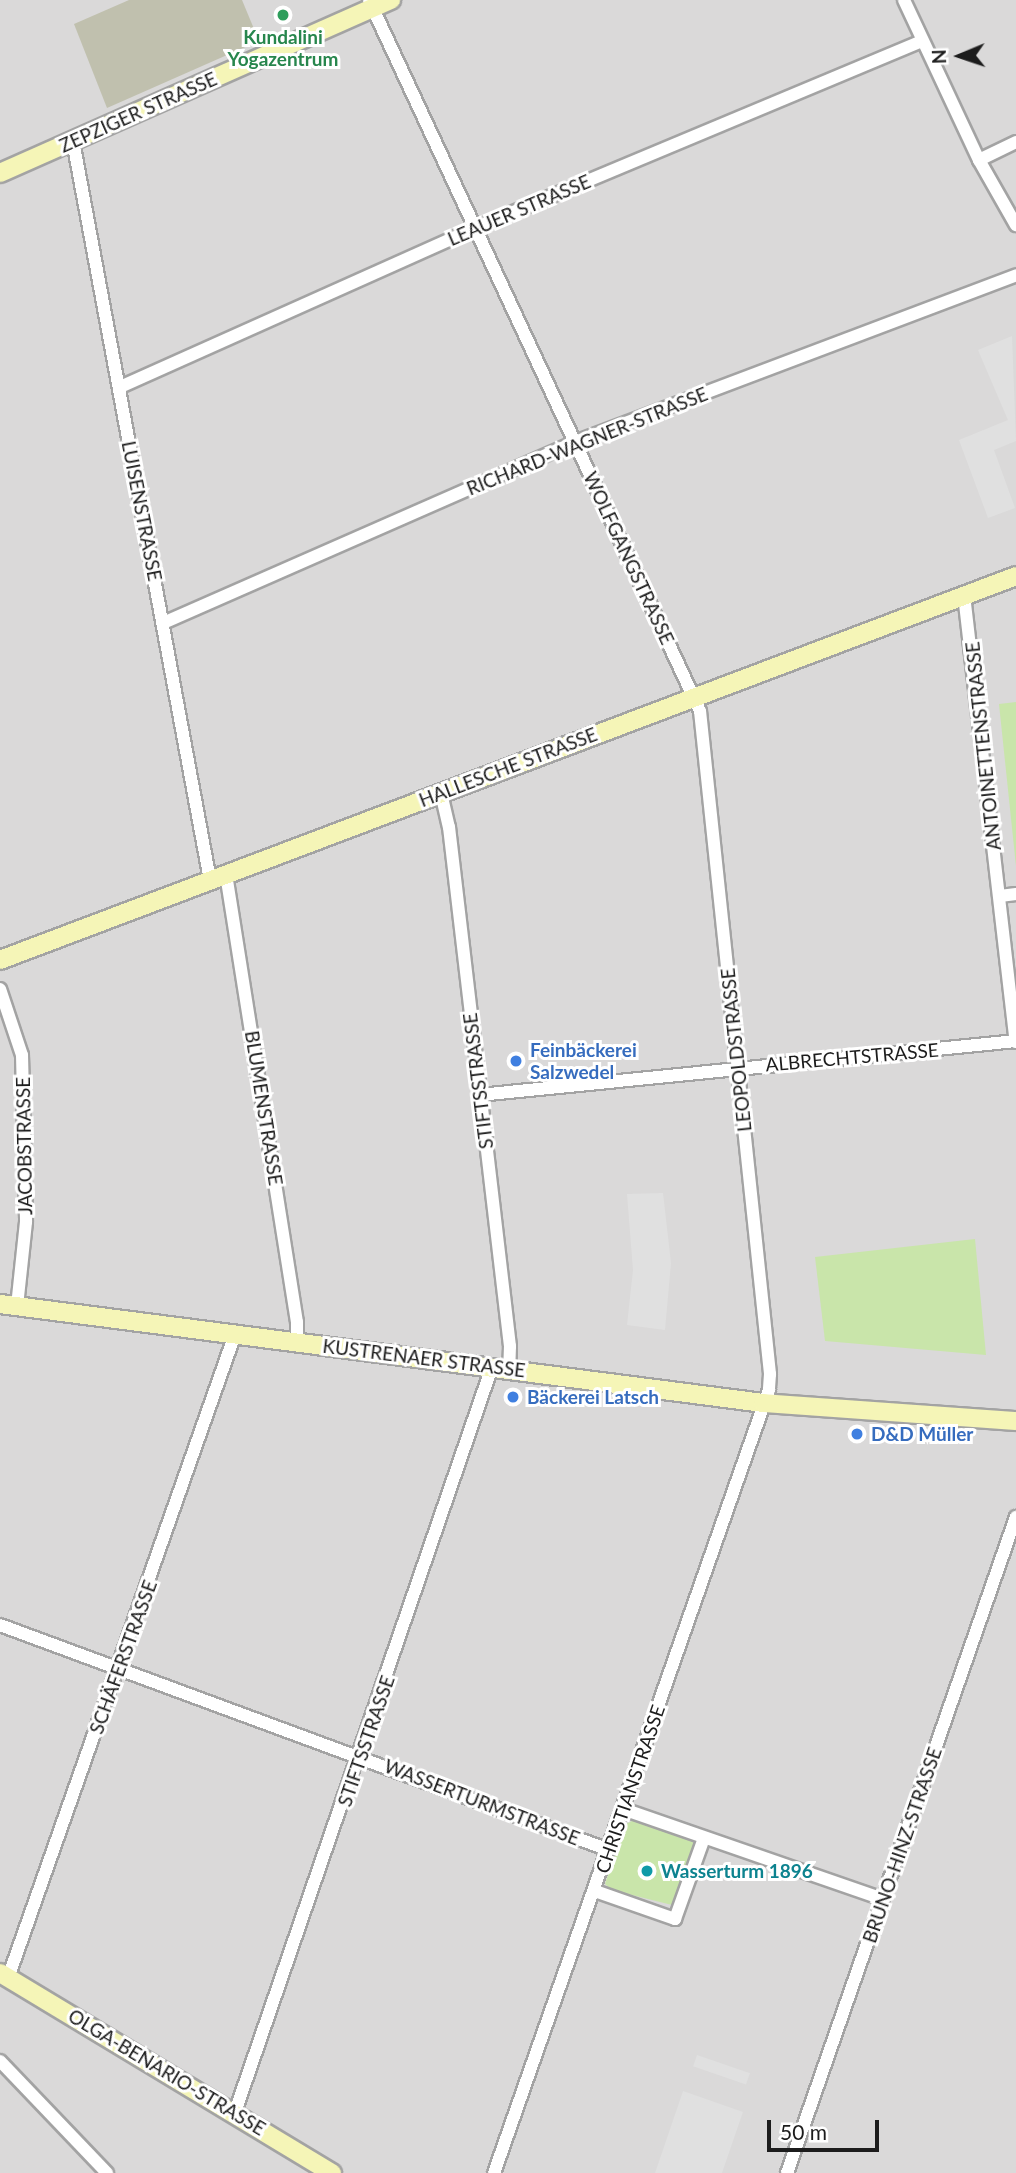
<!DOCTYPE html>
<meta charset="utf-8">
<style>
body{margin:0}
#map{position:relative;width:1016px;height:2173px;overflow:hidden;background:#ede9e2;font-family:Lato,sans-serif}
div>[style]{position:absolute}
.residential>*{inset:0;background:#dad9d9;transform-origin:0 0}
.construction>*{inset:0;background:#c0c0ae}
.grass>*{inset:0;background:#c9e5aa}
.parking>*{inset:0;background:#e0e0e0;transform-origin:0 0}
.roads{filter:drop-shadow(2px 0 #a3a3a3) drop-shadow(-2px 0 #a3a3a3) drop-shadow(0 2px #a3a3a3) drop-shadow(0 -2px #a3a3a3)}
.street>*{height:12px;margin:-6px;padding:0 6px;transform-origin:6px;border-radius:6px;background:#fff}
.secondary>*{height:18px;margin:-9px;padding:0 9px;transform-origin:9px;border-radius:9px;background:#f5f5b7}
.dots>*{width:19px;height:19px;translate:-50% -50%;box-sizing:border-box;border:4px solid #fff;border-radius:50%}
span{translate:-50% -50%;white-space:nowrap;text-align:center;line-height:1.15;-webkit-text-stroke:6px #fff;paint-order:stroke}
.leisure-label{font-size:19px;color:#27864d;font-weight:700}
.street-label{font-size:19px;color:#1c1c1c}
.shop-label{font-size:19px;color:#366cbe;font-weight:700}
.left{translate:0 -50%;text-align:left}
.culture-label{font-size:19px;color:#0d838f;font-weight:700}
.north{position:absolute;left:925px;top:21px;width:70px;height:70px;-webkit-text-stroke:5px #fff;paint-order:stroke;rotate:268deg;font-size:19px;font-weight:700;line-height:28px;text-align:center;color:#1c1c1c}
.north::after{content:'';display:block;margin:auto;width:24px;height:32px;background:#1c1c1c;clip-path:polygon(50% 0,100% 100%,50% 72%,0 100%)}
.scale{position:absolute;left:767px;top:2120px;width:112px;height:32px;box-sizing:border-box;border:4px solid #1c1c1c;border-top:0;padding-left:9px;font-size:21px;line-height:24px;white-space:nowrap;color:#1c1c1c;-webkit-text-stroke:5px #fff;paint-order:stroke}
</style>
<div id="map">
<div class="residential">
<i style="left:0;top:0;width:1016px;height:2173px"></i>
</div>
<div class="construction">
<i style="clip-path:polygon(129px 0,242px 0,259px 41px,107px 108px,74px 24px)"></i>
</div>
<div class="grass">
<i style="clip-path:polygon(1016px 702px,1016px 866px,999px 704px)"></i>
<i style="clip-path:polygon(975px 1239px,986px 1355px,825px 1341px,815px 1257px)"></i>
<i style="clip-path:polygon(634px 1820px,693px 1842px,694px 1849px,672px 1905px,612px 1890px,605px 1884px,624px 1825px)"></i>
</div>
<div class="parking">
<i style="clip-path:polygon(1012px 336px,1016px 441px,994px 450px,1015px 508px,988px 518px,959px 440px,1008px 420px,978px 350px)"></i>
<i style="clip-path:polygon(663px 1193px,671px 1263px,665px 1330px,627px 1325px,633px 1270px,627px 1194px)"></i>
<i style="left:697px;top:2055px;width:56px;height:12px;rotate:19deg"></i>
<i style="clip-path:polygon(683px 2091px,743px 2112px,722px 2173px,655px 2173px)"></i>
</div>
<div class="roads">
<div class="street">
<i style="left:369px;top:0;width:784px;rotate:65.04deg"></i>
<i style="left:700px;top:711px;width:667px;rotate:83.97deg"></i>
<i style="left:770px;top:1374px;width:16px;rotate:94deg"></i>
<i style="left:769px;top:1390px;width:830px;rotate:109.35deg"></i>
<i style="left:904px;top:0;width:177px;rotate:64.9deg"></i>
<i style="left:979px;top:160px;width:75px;rotate:60.4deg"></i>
<i style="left:73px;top:141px;width:752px;rotate:79.5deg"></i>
<i style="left:979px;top:160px;width:41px;rotate:-25.9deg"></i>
<i style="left:120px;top:387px;width:389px;rotate:-24.1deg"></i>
<i style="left:475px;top:228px;width:485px;rotate:-22.7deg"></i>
<i style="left:964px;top:595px;width:450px;rotate:83.4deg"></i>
<i style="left:163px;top:623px;width:450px;rotate:-23.7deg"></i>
<i style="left:575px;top:442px;width:472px;rotate:-20.7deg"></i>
<i style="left:441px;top:793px;width:35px;rotate:77deg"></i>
<i style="left:449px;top:827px;width:523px;rotate:83.3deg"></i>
<i style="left:510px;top:1346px;width:23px;rotate:92deg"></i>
<i style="left:226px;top:874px;width:454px;rotate:81deg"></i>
<i style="left:297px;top:1322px;width:20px;rotate:90deg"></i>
<i style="left:1000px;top:896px;width:16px;rotate:-7deg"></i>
<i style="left:0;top:989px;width:70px;rotate:71.6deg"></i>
<i style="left:22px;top:1055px;width:167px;rotate:88.6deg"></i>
<i style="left:26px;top:1222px;width:84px;rotate:96.1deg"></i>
<i style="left:479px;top:1095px;width:540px;rotate:-5.74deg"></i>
<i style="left:0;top:1625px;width:649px;rotate:20.28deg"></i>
<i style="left:623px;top:1809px;width:275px;rotate:19.1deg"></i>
<i style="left:595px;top:1891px;width:85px;rotate:19.3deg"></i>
<i style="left:675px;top:1919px;width:86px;rotate:-70.3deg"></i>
<i style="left:8px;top:1978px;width:683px;rotate:-70.58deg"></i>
<i style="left:0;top:2061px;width:155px;rotate:46.3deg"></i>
<i style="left:235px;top:2112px;width:788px;rotate:-70.97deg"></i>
<i style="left:787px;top:2173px;width:695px;rotate:-70.76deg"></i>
</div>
<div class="secondary">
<i style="left:0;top:173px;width:428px;rotate:-23.9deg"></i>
<i style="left:0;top:960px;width:1086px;rotate:-20.7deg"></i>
<i style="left:0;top:1304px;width:769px;rotate:7.39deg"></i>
<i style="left:763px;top:1403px;width:254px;rotate:4.1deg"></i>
<i style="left:0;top:1973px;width:388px;rotate:31.1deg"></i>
</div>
</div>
<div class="dots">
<i style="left:283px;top:15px;background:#2e9e5b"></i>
<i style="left:516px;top:1061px;background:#3f7fe0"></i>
<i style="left:513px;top:1397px;background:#3f7fe0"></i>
<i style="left:857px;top:1434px;background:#3f7fe0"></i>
<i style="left:647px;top:1871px;background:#0f9aa8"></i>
</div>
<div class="leisure-label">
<span style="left:283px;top:48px">Kundalini<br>Yogazentrum</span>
</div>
<div class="street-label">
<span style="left:138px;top:112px;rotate:-24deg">ZEPZIGER STRASSE</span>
<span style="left:519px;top:210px;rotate:-23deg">LEAUER STRASSE</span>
<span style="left:587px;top:441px;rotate:-22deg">RICHARD-WAGNER-STRASSE</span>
<span style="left:142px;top:511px;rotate:79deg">LUISENSTRASSE</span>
<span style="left:629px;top:558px;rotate:65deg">WOLFGANGSTRASSE</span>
<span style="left:983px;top:746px;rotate:-96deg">ANTOINETTENSTRASSE</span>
<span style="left:508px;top:767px;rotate:-21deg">HALLESCHE STRASSE</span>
<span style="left:736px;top:1050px;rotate:-96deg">LEOPOLDSTRASSE</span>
<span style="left:852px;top:1057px;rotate:-5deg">ALBRECHTSTRASSE</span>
<span style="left:478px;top:1081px;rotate:-97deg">STIFTSSTRASSE</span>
<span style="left:264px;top:1108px;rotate:81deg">BLUMENSTRASSE</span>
<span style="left:24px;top:1146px;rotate:-91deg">JACOBSTRASSE</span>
<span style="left:424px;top:1358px;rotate:7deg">KUSTRENAER STRASSE</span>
<span style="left:123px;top:1657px;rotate:-70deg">SCHÄFERSTRASSE</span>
<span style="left:366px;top:1741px;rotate:-71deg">STIFTSSTRASSE</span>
<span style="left:630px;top:1789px;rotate:-71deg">CHRISTIANSTRASSE</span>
<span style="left:482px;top:1802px;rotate:21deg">WASSERTURMSTRASSE</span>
<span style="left:902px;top:1845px;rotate:-71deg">BRUNO-HINZ-STRASSE</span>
<span style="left:167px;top:2072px;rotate:31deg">OLGA-BENARIO-STRASSE</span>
</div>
<div class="shop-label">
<span class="left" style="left:530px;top:1061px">Feinbäckerei<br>Salzwedel</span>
<span class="left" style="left:527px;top:1397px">Bäckerei Latsch</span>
<span class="left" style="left:871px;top:1434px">D&amp;D Müller</span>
</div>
<div class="culture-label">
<span class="left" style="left:661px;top:1871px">Wasserturm 1896</span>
</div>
<div class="north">N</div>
<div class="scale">50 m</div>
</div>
